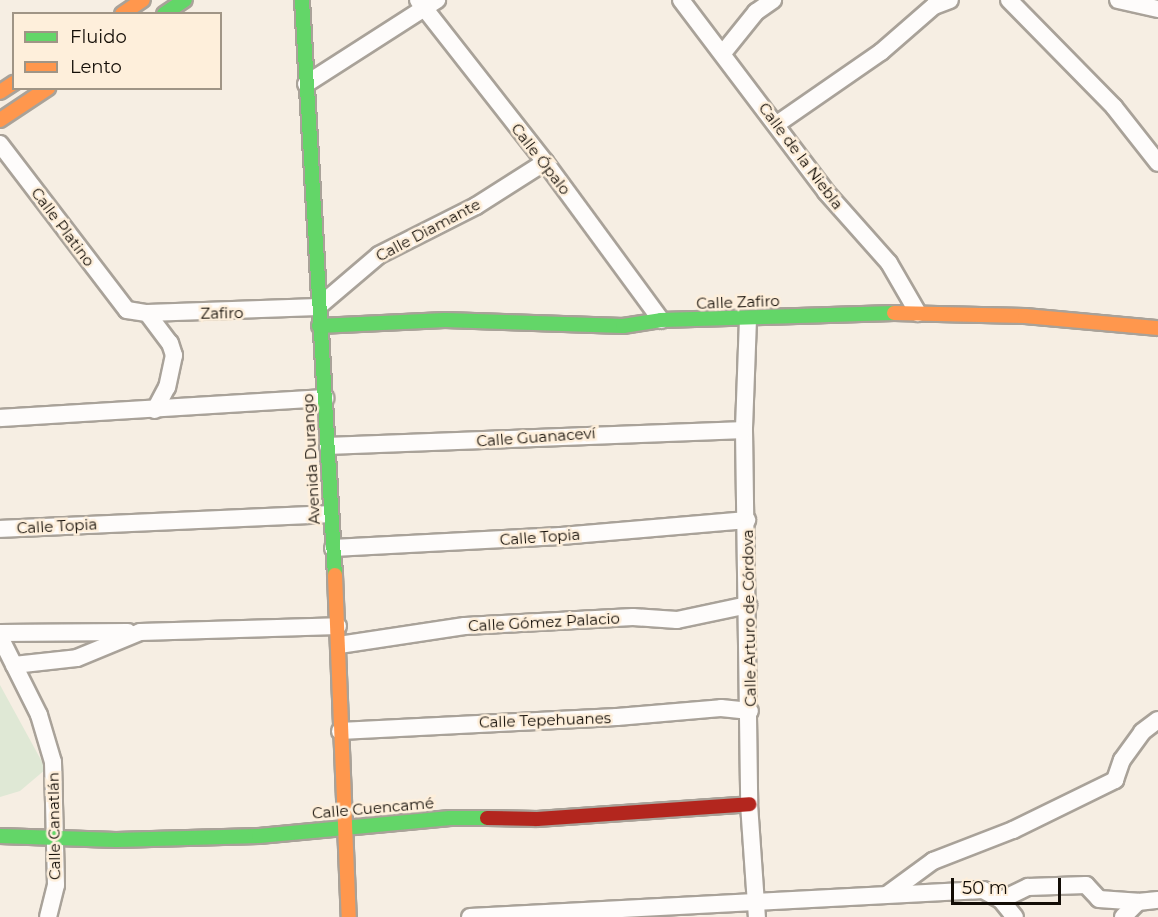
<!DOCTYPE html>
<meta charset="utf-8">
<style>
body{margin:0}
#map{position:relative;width:1158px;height:917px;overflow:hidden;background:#f6eee3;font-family:Montserrat,sans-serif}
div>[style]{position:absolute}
.green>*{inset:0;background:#dfe8d5}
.roads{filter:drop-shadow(2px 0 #a9a299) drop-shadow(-2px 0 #a9a299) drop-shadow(0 2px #a9a299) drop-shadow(0 -2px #a9a299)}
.street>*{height:16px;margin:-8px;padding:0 8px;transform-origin:8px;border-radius:8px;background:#fefcfb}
.fast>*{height:14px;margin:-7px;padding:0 7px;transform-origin:7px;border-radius:7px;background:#63d668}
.slow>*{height:14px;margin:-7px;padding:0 7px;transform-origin:7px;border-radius:7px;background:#ff974d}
.jam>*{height:14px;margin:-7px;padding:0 7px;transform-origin:7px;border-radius:7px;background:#b3261e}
span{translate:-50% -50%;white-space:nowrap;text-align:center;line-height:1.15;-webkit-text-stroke:5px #feefdb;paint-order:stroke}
.street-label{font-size:15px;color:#130d06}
.legend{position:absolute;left:12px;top:12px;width:210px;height:78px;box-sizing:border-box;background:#feefdb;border:2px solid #a09586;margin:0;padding:8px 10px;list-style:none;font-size:18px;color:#130d06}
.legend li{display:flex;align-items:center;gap:12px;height:30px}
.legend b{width:30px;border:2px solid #a09586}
.scale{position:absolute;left:951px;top:878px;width:110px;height:27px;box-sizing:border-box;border:3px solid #130d06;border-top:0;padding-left:8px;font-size:18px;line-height:21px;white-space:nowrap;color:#130d06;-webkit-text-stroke:4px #feefdb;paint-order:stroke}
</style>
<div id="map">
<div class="green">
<i style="clip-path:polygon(0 685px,46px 769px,20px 791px,0 797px)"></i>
</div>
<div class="roads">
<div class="street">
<i style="left:418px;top:0;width:206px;rotate:51.9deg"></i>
<i style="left:545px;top:162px;width:196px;rotate:53.7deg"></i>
<i style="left:681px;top:0;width:241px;rotate:52.9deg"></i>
<i style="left:826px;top:192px;width:95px;rotate:48.4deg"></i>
<i style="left:889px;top:263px;width:58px;rotate:59.9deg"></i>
<i style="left:1009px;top:0;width:150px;rotate:45.5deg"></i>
<i style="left:1114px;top:107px;width:71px;rotate:51.8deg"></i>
<i style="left:1118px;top:0;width:41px;rotate:12.7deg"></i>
<i style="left:723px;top:53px;width:53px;rotate:-51.2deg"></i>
<i style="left:756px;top:12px;width:21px;rotate:-35deg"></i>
<i style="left:306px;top:84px;width:156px;rotate:-32.7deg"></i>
<i style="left:777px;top:124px;width:126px;rotate:-34.7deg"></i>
<i style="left:881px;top:52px;width:70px;rotate:-41deg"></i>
<i style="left:934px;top:6px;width:17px;rotate:-21deg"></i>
<i style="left:0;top:144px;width:209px;rotate:52.6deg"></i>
<i style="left:127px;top:310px;width:20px;rotate:9deg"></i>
<i style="left:147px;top:313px;width:171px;rotate:-2deg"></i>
<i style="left:318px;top:307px;width:80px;rotate:-40.4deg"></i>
<i style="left:379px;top:255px;width:109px;rotate:-26.8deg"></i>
<i style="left:476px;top:206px;width:82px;rotate:-32.5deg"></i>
<i style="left:147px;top:313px;width:38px;rotate:53deg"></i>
<i style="left:170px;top:343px;width:13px;rotate:72deg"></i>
<i style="left:174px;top:355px;width:33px;rotate:102deg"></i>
<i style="left:167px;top:387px;width:26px;rotate:118deg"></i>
<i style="left:748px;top:319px;width:111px;rotate:92.1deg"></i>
<i style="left:744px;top:430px;width:374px;rotate:89.2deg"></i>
<i style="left:749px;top:804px;width:113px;rotate:86deg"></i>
<i style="left:0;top:418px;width:326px;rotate:-3.5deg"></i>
<i style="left:328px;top:446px;width:416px;rotate:-2.2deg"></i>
<i style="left:0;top:529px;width:330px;rotate:-2.6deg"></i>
<i style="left:333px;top:548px;width:228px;rotate:-3deg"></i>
<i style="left:561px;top:536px;width:187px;rotate:-4.9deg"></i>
<i style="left:0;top:633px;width:128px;rotate:-0.4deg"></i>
<i style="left:0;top:637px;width:87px;rotate:63.4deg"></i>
<i style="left:39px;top:715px;width:49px;rotate:73.4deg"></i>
<i style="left:53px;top:762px;width:123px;rotate:88.6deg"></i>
<i style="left:56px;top:885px;width:33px;rotate:104deg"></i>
<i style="left:339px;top:645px;width:127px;rotate:-8.6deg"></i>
<i style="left:465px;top:626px;width:168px;rotate:-3.1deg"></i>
<i style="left:633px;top:617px;width:44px;rotate:3.9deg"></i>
<i style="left:677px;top:620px;width:73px;rotate:-11.9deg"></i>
<i style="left:14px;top:665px;width:63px;rotate:-6.3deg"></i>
<i style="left:77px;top:658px;width:68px;rotate:-22.4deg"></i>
<i style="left:140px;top:632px;width:198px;rotate:-1.7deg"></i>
<i style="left:340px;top:731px;width:277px;rotate:-2.9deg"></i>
<i style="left:617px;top:717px;width:104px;rotate:-4.9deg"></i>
<i style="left:721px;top:708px;width:29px;rotate:6deg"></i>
<i style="left:888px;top:894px;width:56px;rotate:-36.3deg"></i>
<i style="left:933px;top:861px;width:86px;rotate:-21.2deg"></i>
<i style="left:1013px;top:830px;width:114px;rotate:-26.1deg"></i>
<i style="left:1115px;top:780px;width:21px;rotate:-71deg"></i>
<i style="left:1122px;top:760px;width:34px;rotate:-54deg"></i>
<i style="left:1142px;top:732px;width:20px;rotate:-37deg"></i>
<i style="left:1001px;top:900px;width:30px;rotate:-26deg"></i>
<i style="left:1028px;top:887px;width:58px;rotate:-2deg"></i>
<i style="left:1086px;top:885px;width:19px;rotate:47deg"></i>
<i style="left:1099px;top:899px;width:39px;rotate:4deg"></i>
<i style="left:470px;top:917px;width:514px;rotate:-3.01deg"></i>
<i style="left:983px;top:890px;width:21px;rotate:29deg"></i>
<i style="left:1001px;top:900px;width:22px;rotate:51deg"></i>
<i style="left:1123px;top:917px;width:21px;rotate:-45deg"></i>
<i style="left:1138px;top:902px;width:20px;rotate:-6deg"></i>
</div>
<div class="fast">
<i style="left:302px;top:0;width:576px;rotate:86.72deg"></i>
<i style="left:164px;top:14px;width:25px;rotate:-34deg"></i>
<i style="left:319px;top:326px;width:126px;rotate:-2.7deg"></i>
<i style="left:445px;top:320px;width:178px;rotate:1.9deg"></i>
<i style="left:623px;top:326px;width:38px;rotate:-9deg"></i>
<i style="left:661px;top:320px;width:233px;rotate:-1.7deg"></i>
<i style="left:0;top:836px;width:116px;rotate:2deg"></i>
<i style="left:116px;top:840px;width:143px;rotate:-1.6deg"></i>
<i style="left:259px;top:836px;width:192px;rotate:-5.4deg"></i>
<i style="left:450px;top:818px;width:37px"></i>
</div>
<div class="slow">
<i style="left:122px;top:14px;width:25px;rotate:-34deg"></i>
<i style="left:0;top:92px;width:17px;rotate:-33deg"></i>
<i style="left:0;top:120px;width:58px;rotate:-33.7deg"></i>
<i style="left:894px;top:313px;width:131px;rotate:1.3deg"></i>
<i style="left:1025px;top:316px;width:134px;rotate:5.2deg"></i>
<i style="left:335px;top:575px;width:342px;rotate:87.7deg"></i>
</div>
<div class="jam">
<i style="left:487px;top:818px;width:50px;rotate:1.1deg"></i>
<i style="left:537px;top:819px;width:213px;rotate:-4deg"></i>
</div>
</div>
<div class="street-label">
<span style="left:801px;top:156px;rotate:53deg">Calle de la Niebla</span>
<span style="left:541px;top:159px;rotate:52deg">Calle Ópalo</span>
<span style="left:63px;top:227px;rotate:53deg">Calle Platino</span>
<span style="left:428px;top:230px;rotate:-28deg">Calle Diamante</span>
<span style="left:738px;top:302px;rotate:-2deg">Calle Zafiro</span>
<span style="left:222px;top:313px;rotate:-1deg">Zafiro</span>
<span style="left:536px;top:437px;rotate:-4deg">Calle Guanaceví</span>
<span style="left:311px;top:459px;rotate:-93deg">Avenida Durango</span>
<span style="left:57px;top:526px;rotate:-3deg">Calle Topia</span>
<span style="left:540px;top:537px;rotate:-4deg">Calle Topia</span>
<span style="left:749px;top:618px;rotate:-91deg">Calle Arturo de Córdova</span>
<span style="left:544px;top:622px;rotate:-3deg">Calle Gómez Palacio</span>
<span style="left:545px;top:720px;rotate:-2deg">Calle Tepehuanes</span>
<span style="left:373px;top:808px;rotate:-5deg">Calle Cuencamé</span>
<span style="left:54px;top:826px;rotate:-91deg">Calle Canatlán</span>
</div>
<ul class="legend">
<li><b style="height:8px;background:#63d668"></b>Fluido</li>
<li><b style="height:8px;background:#ff974d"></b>Lento</li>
</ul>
<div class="scale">50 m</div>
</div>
